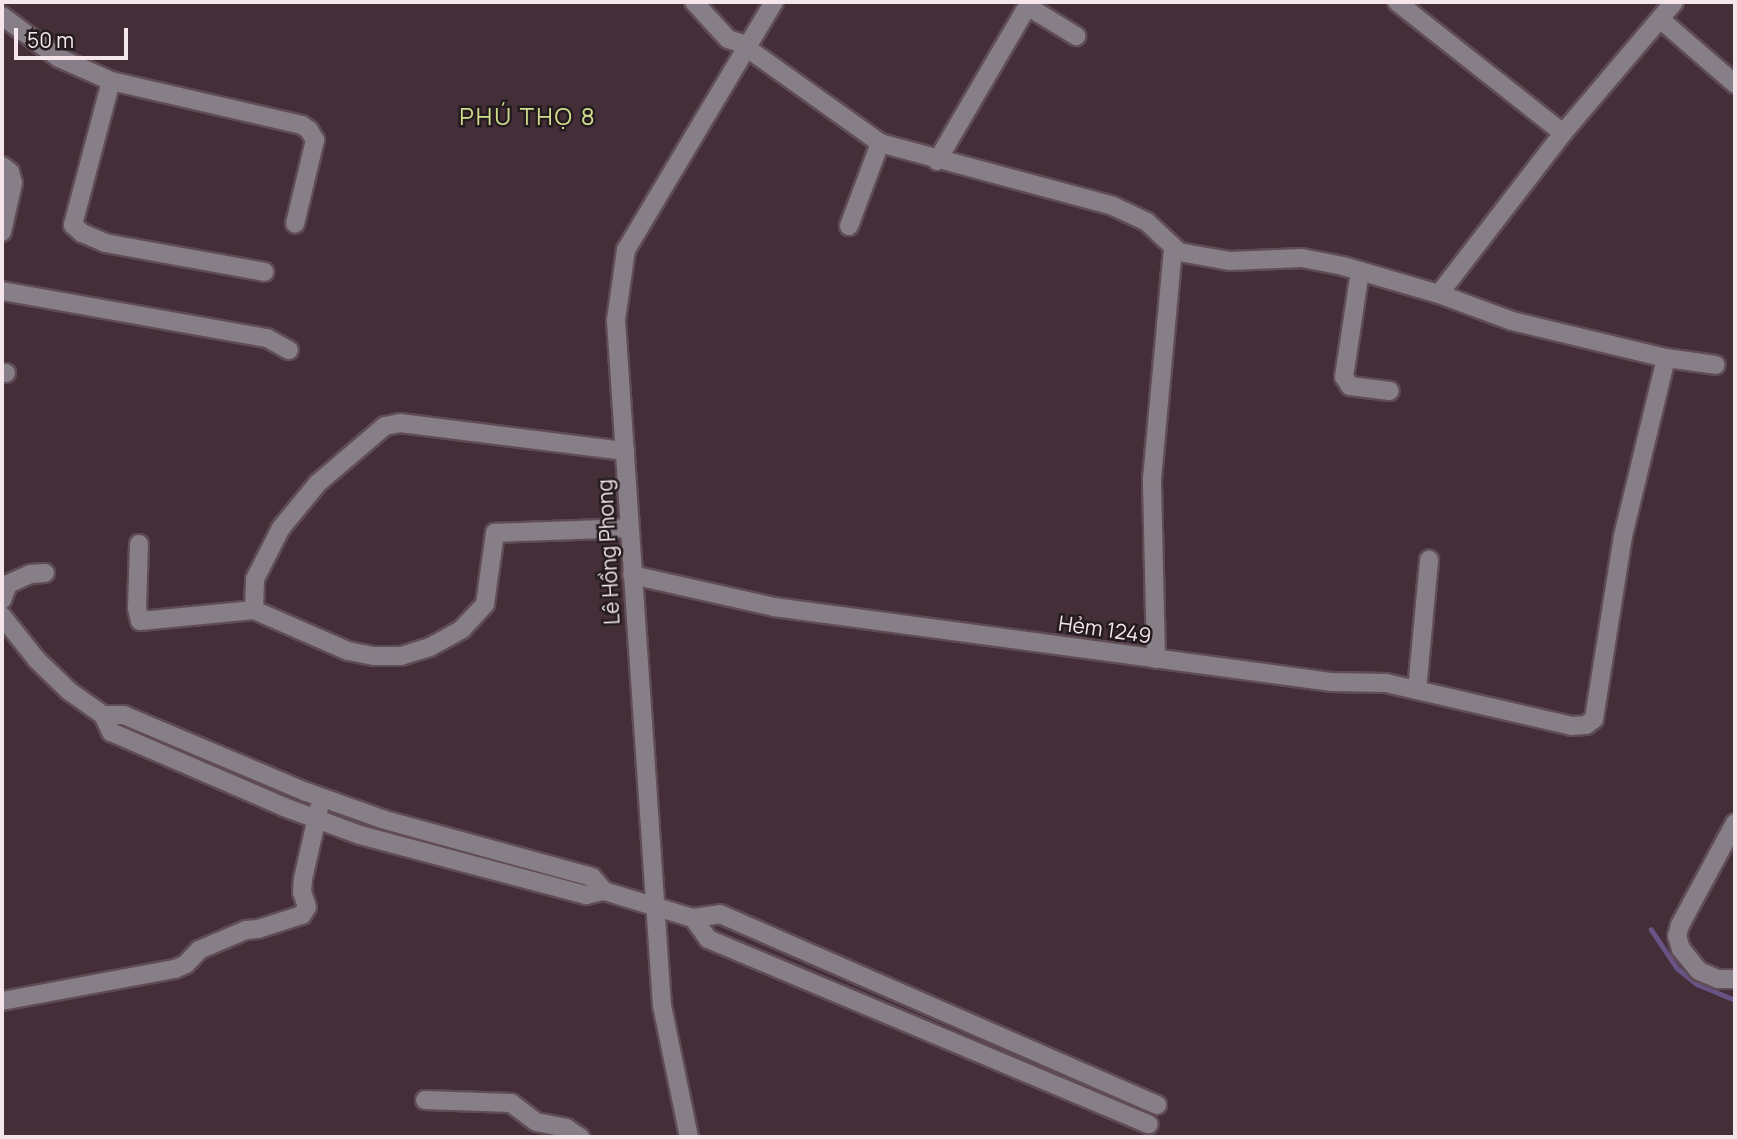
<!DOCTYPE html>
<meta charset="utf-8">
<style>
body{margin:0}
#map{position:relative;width:1737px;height:1139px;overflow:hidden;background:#442f38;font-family:Manrope,sans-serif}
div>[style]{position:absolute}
.stream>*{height:4.5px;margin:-2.25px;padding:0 2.25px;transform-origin:2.25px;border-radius:2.25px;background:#675484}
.roads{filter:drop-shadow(2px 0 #604c55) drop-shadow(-2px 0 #604c55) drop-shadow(0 2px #604c55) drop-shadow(0 -2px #604c55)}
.minor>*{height:18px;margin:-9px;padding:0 9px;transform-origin:9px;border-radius:9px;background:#877f87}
span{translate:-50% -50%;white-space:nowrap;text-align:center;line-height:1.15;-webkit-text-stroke:5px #241b1f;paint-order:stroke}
.street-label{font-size:21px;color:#f4e6eb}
.quarter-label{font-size:24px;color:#d0dc8e;letter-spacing:2px}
.frame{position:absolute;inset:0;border:4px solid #f4e6eb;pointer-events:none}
.scale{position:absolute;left:14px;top:28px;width:114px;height:32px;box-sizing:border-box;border:4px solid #f4e6eb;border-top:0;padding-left:9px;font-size:21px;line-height:24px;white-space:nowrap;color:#f4e6eb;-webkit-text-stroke:5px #241b1f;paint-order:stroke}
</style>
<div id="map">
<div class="stream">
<i style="left:1651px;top:929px;width:47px;rotate:56.3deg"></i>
<i style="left:1677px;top:968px;width:26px;rotate:39deg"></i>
<i style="left:1697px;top:984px;width:41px;rotate:22.8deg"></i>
</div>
<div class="roads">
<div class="minor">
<i style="left:694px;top:2px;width:50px;rotate:47.4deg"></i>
<i style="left:728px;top:39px;width:13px;rotate:18deg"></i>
<i style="left:740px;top:43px;width:172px;rotate:35.5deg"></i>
<i style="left:880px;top:143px;width:241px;rotate:15.1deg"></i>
<i style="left:1113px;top:206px;width:38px;rotate:25deg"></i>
<i style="left:1147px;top:222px;width:44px;rotate:43.2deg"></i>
<i style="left:1179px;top:252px;width:52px;rotate:10deg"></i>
<i style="left:1230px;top:261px;width:72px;rotate:-2.4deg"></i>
<i style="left:1302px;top:258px;width:42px;rotate:11deg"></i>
<i style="left:1343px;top:266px;width:100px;rotate:16.3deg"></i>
<i style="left:1439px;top:294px;width:78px;rotate:20.3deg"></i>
<i style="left:1512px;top:321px;width:158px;rotate:13.5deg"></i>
<i style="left:1666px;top:358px;width:50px;rotate:8deg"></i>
<i style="left:1397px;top:2px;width:211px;rotate:38.3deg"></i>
<i style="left:2px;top:16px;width:71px;rotate:36.4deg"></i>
<i style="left:59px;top:58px;width:57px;rotate:23.9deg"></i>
<i style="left:111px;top:81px;width:196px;rotate:13deg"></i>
<i style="left:302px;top:125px;width:9px;rotate:36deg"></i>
<i style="left:309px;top:130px;width:12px;rotate:59deg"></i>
<i style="left:315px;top:140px;width:86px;rotate:103.4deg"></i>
<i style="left:1660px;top:19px;width:99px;rotate:40.9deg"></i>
<i style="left:111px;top:81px;width:149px;rotate:104.8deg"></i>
<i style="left:73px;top:225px;width:12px;rotate:42deg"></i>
<i style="left:82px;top:233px;width:25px;rotate:23deg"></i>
<i style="left:105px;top:243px;width:162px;rotate:10.3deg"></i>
<i style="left:937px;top:161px;width:173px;rotate:-59.7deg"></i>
<i style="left:1024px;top:12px;width:9px;rotate:-21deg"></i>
<i style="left:1032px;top:9px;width:52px;rotate:31.5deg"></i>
<i style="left:2px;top:166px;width:10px;rotate:37deg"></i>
<i style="left:10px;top:172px;width:11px;rotate:75deg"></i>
<i style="left:13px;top:183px;width:50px;rotate:102.7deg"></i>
<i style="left:849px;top:226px;width:89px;rotate:-69.5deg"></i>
<i style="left:1360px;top:271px;width:107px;rotate:98.6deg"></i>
<i style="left:1344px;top:377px;width:11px;rotate:56deg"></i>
<i style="left:1350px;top:386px;width:40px;rotate:7.1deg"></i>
<i style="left:2px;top:291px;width:269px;rotate:10.1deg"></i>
<i style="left:267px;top:338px;width:25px;rotate:29deg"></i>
<i style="left:1439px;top:294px;width:203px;rotate:-52.4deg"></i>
<i style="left:1563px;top:133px;width:172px;rotate:-49.7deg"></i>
<i style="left:2px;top:373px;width:4px"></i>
<i style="left:139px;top:544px;width:64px;rotate:91.8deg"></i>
<i style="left:137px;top:608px;width:13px;rotate:77deg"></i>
<i style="left:140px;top:621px;width:115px;rotate:-5.5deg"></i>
<i style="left:254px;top:610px;width:31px;rotate:-88deg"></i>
<i style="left:255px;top:579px;width:57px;rotate:-63deg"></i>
<i style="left:281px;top:528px;width:58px;rotate:-50.6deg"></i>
<i style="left:318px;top:483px;width:88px;rotate:-40.4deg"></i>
<i style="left:385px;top:426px;width:15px;rotate:-11deg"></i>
<i style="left:400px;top:423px;width:227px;rotate:7.1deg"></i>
<i style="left:632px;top:575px;width:146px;rotate:12.7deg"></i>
<i style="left:774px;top:607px;width:563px;rotate:7.66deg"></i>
<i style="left:1332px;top:682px;width:54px;rotate:1.1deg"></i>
<i style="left:1386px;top:683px;width:191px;rotate:13deg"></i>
<i style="left:1572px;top:726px;width:14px;rotate:-4deg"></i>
<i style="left:1586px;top:725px;width:10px;rotate:-37deg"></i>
<i style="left:1594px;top:719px;width:185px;rotate:-81deg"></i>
<i style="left:1623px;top:536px;width:183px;rotate:-76.4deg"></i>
<i style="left:2px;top:600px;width:17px;rotate:-69deg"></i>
<i style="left:8px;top:584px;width:24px;rotate:-24deg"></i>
<i style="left:30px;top:574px;width:15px;rotate:-4deg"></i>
<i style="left:254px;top:610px;width:103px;rotate:23.6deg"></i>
<i style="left:348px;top:651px;width:26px;rotate:11deg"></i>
<i style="left:374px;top:656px;width:27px"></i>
<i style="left:401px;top:656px;width:30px;rotate:-17deg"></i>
<i style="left:430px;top:647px;width:37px;rotate:-29deg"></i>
<i style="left:462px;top:629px;width:34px;rotate:-47deg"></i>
<i style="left:485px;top:604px;width:72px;rotate:-82deg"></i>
<i style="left:495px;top:533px;width:135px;rotate:-2.1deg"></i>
<i style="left:2px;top:616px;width:56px;rotate:51.5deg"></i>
<i style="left:37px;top:660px;width:45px;rotate:44.1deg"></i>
<i style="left:69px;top:691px;width:42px;rotate:35.2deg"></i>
<i style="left:103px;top:715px;width:19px;rotate:65deg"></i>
<i style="left:111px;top:732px;width:189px;rotate:23.4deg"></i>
<i style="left:284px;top:807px;width:81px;rotate:20.2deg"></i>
<i style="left:360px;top:835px;width:234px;rotate:14.9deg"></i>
<i style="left:586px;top:895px;width:18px;rotate:-13deg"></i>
<i style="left:604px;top:891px;width:18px;rotate:-131deg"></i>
<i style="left:592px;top:877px;width:218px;rotate:-164.6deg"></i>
<i style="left:382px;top:819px;width:81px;rotate:-160.4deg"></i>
<i style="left:306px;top:792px;width:198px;rotate:-157.1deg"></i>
<i style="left:124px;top:715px;width:21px;rotate:180deg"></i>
<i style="left:1156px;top:659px;width:180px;rotate:-91.3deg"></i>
<i style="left:1152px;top:479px;width:230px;rotate:-84.8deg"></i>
<i style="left:1417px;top:690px;width:131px;rotate:-84.7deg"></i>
<i style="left:1735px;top:823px;width:116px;rotate:118.3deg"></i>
<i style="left:1680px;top:925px;width:11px;rotate:105deg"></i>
<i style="left:1677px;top:936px;width:14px;rotate:73deg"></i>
<i style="left:1681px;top:949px;width:28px;rotate:51deg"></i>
<i style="left:1699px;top:971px;width:21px;rotate:23deg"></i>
<i style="left:1718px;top:979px;width:17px"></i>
<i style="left:604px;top:891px;width:93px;rotate:16.9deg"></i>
<i style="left:693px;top:918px;width:27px;rotate:-8deg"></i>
<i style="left:720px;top:914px;width:477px;rotate:23.6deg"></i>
<i style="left:693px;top:918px;width:26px;rotate:54deg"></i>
<i style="left:708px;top:939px;width:478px;rotate:22.8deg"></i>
<i style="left:2px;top:1001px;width:176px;rotate:-10.5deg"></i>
<i style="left:175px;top:969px;width:12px;rotate:-24deg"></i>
<i style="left:186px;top:964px;width:19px;rotate:-47deg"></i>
<i style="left:199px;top:950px;width:51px;rotate:-23.1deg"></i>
<i style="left:246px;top:930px;width:12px;rotate:-5deg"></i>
<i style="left:258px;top:929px;width:46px;rotate:-17.7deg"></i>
<i style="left:302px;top:915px;width:9px;rotate:-58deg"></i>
<i style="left:307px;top:907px;width:16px;rotate:-108deg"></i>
<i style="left:302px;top:892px;width:13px;rotate:-86deg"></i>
<i style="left:303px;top:879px;width:73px;rotate:-77.3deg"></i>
<i style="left:425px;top:1100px;width:86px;rotate:2deg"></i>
<i style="left:511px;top:1103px;width:31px;rotate:37deg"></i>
<i style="left:536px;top:1122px;width:31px;rotate:11deg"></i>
<i style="left:566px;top:1128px;width:17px;rotate:33deg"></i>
<i style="left:689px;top:1137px;width:134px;rotate:-101.6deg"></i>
<i style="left:662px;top:1006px;width:688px;rotate:-93.84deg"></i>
<i style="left:616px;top:320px;width:71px;rotate:-81.9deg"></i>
<i style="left:626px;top:250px;width:289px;rotate:-59.2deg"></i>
</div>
</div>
<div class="street-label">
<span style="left:608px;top:552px;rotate:-93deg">Lê Hồng Phong</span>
<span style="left:1105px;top:629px;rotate:8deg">Hẻm 1249</span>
</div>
<div class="quarter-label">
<span style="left:528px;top:116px">PHÚ THỌ 8</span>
</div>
<div class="frame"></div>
<div class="scale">50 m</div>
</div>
